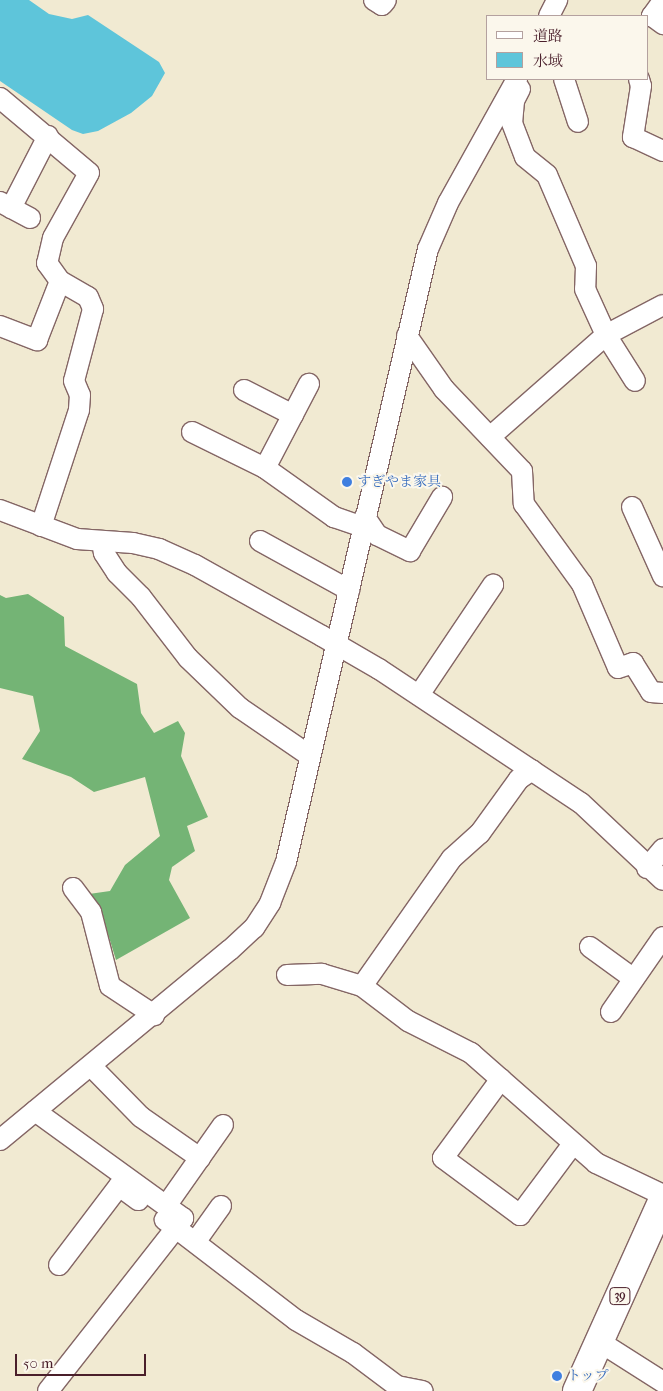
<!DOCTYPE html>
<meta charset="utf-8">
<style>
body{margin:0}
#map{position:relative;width:663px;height:1391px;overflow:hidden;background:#f1ead2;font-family:"IM FELL French Canon","Noto Serif JP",serif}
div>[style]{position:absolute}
.forest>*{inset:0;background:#74b475}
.water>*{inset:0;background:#5ec5da}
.roads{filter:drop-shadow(1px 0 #846665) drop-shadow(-1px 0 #846665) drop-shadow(0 1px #846665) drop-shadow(0 -1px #846665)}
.street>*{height:20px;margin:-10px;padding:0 10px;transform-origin:10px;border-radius:10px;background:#fff}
.primary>*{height:28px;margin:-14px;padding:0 14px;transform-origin:14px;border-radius:14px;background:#fff}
.dots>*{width:14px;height:14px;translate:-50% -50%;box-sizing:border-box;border:2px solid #fbf7ec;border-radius:50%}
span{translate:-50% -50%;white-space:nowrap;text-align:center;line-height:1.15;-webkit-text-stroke:4px #fbf7ec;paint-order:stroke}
.shield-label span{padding:1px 4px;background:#fbf7ec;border:1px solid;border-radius:4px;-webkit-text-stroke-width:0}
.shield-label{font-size:12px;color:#4a1f2b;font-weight:700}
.shop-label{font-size:14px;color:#366cbe}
.left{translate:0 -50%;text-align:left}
.legend{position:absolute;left:486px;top:15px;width:162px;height:65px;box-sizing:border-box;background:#fbf7ec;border:1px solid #b4a19f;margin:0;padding:6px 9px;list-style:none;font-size:15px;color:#4a1f2b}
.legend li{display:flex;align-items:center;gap:10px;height:25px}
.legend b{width:25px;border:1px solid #b4a19f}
.scale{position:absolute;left:15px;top:1354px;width:131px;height:22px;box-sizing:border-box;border:2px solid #4a1f2b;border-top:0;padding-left:6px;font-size:15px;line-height:18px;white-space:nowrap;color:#4a1f2b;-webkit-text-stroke:4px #fbf7ec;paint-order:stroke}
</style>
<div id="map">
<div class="forest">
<i style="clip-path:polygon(28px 594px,64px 617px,65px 646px,137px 684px,141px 713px,154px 733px,178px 721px,185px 733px,181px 756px,208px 817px,187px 826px,195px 851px,172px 867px,169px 880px,190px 918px,116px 960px,104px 921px,89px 894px,110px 891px,125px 865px,160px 836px,145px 777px,94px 792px,71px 777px,22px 759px,40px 731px,33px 696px,0 688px,0 595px,6px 598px)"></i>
</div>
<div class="water">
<i style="clip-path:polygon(0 0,29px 0,49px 14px,72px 19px,88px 15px,159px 62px,165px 73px,152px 96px,131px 113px,98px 131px,83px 134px,72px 130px,0 81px)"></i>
</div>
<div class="roads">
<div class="street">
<i style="left:374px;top:0;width:9px;rotate:32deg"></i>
<i style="left:382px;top:5px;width:6px;rotate:-51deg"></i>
<i style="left:663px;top:1px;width:19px;rotate:126deg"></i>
<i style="left:652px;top:16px;width:14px;rotate:36deg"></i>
<i style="left:549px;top:16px;width:18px;rotate:-63deg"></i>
<i style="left:564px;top:79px;width:45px;rotate:72deg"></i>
<i style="left:639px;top:79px;width:7px;rotate:74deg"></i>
<i style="left:641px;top:86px;width:52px;rotate:98.9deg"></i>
<i style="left:633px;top:137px;width:33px;rotate:25deg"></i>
<i style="left:520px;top:89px;width:13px;rotate:117deg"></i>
<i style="left:514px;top:101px;width:22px;rotate:95deg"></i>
<i style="left:512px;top:123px;width:36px;rotate:69deg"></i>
<i style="left:525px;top:157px;width:28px;rotate:39deg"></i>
<i style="left:547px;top:175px;width:99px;rotate:66.8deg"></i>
<i style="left:586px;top:266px;width:23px;rotate:92deg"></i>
<i style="left:585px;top:289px;width:51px;rotate:65.5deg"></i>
<i style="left:606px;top:335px;width:54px;rotate:57.8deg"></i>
<i style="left:0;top:98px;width:116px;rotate:40.1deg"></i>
<i style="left:89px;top:173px;width:74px;rotate:119deg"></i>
<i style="left:53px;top:238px;width:26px;rotate:103deg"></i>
<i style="left:47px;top:263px;width:22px;rotate:54deg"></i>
<i style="left:60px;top:281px;width:32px;rotate:30deg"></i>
<i style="left:88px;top:297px;width:13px;rotate:67deg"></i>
<i style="left:93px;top:309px;width:74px;rotate:104.8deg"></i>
<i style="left:74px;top:381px;width:15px;rotate:67deg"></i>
<i style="left:80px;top:395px;width:15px;rotate:94deg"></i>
<i style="left:79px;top:410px;width:122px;rotate:108.1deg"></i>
<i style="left:0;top:202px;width:34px;rotate:28deg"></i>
<i style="left:11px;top:208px;width:81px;rotate:-62.8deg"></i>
<i style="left:0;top:326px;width:40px;rotate:21deg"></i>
<i style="left:37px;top:340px;width:63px;rotate:-68.7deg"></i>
<i style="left:407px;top:336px;width:65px;rotate:55.1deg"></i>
<i style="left:444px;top:389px;width:113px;rotate:46.4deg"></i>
<i style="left:522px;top:471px;width:33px;rotate:87deg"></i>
<i style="left:524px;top:504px;width:99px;rotate:54.1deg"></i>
<i style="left:582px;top:584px;width:91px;rotate:66.8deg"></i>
<i style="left:618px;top:668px;width:16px;rotate:-18deg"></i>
<i style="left:633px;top:663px;width:34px;rotate:58deg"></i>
<i style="left:651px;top:692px;width:12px;rotate:5deg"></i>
<i style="left:244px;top:390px;width:55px;rotate:27deg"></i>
<i style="left:192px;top:432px;width:81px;rotate:26.3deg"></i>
<i style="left:265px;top:468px;width:85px;rotate:35.4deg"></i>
<i style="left:334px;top:517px;width:31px;rotate:19deg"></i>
<i style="left:490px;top:437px;width:154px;rotate:-41.3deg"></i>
<i style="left:606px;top:335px;width:64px;rotate:-27.8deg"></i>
<i style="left:265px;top:468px;width:95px;rotate:-62.4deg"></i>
<i style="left:632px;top:507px;width:76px;rotate:65.8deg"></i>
<i style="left:0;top:510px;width:82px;rotate:20.6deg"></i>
<i style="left:77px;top:539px;width:56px;rotate:4.1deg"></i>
<i style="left:133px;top:543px;width:27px;rotate:13deg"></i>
<i style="left:159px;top:549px;width:39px;rotate:24deg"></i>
<i style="left:195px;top:565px;width:145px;rotate:29.2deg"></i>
<i style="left:322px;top:636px;width:66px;rotate:30.1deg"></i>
<i style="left:379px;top:669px;width:242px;rotate:33.6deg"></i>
<i style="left:581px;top:803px;width:112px;rotate:43.2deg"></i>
<i style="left:365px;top:517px;width:22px;rotate:56deg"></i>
<i style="left:377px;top:535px;width:37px;rotate:26deg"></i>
<i style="left:410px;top:551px;width:63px;rotate:-59.3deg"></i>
<i style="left:260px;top:541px;width:102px;rotate:28.8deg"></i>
<i style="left:102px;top:542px;width:11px;rotate:80deg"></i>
<i style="left:104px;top:553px;width:24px;rotate:57deg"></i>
<i style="left:117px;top:573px;width:34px;rotate:45deg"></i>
<i style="left:141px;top:597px;width:77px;rotate:52.4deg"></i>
<i style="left:188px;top:658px;width:72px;rotate:43.9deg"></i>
<i style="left:240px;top:708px;width:85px;rotate:34.4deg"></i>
<i style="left:419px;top:695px;width:133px;rotate:-56.1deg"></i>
<i style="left:532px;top:770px;width:16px;rotate:145deg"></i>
<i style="left:519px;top:779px;width:67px;rotate:125.8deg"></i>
<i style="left:480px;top:833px;width:38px;rotate:138deg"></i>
<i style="left:452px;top:858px;width:156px;rotate:125.1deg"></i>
<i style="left:362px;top:986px;width:58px;rotate:37.3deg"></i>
<i style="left:408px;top:1021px;width:71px;rotate:26.9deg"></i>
<i style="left:471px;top:1053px;width:167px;rotate:41.3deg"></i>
<i style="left:596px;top:1163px;width:74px;rotate:25.5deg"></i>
<i style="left:647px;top:868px;width:25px;rotate:-50deg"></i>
<i style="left:73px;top:888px;width:30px;rotate:53deg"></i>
<i style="left:91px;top:912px;width:76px;rotate:75.6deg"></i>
<i style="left:110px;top:986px;width:53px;rotate:33.4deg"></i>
<i style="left:590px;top:947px;width:54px;rotate:36deg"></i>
<i style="left:287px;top:975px;width:35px;rotate:-2deg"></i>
<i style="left:322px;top:974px;width:42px;rotate:16.7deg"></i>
<i style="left:611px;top:1012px;width:91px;rotate:-55.3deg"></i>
<i style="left:91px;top:1066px;width:71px;rotate:45.6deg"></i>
<i style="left:141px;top:1117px;width:72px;rotate:34.8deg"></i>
<i style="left:501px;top:1079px;width:98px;rotate:126.3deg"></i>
<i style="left:443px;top:1158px;width:96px;rotate:36.5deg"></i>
<i style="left:520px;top:1215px;width:89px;rotate:-53.3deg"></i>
<i style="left:35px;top:1111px;width:183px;rotate:35.9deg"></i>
<i style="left:183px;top:1218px;width:12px;rotate:125deg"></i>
<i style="left:176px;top:1228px;width:151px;rotate:37.5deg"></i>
<i style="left:296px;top:1320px;width:66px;rotate:30.1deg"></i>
<i style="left:353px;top:1353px;width:55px;rotate:36.9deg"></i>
<i style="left:397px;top:1386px;width:26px;rotate:11deg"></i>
<i style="left:0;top:1140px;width:298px;rotate:-39.6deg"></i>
<i style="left:230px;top:950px;width:33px;rotate:-43deg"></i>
<i style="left:254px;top:928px;width:30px;rotate:-57deg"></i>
<i style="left:270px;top:903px;width:44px;rotate:-68.7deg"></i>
<i style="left:286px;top:862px;width:629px;rotate:-76.96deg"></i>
<i style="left:428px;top:249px;width:50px;rotate:-66.5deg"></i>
<i style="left:448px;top:203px;width:142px;rotate:-60.9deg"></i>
<i style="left:166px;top:1206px;width:99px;rotate:-54.9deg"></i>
<i style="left:196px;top:1241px;width:43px;rotate:-54.5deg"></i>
<i style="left:59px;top:1265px;width:99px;rotate:-52.8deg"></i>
<i style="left:119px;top:1186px;width:24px;rotate:36deg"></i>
<i style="left:600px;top:1342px;width:75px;rotate:32.4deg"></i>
<i style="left:48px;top:1391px;width:207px;rotate:-51.9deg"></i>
<i style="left:176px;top:1228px;width:14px;rotate:-144deg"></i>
</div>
<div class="primary">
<i style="left:577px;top:1391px;width:209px;rotate:-65.8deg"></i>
</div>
</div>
<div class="dots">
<i style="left:347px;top:482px;background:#3f7fe0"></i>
<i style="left:557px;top:1376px;background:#3f7fe0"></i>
</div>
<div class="shield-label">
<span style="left:620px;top:1296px">39</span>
</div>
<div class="shop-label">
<span class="left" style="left:357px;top:482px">すぎやま家具</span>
<span class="left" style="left:567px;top:1376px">トップ</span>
</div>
<ul class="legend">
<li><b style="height:6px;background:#fff"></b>道路</li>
<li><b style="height:14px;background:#5ec5da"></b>水域</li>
</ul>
<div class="scale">50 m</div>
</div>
